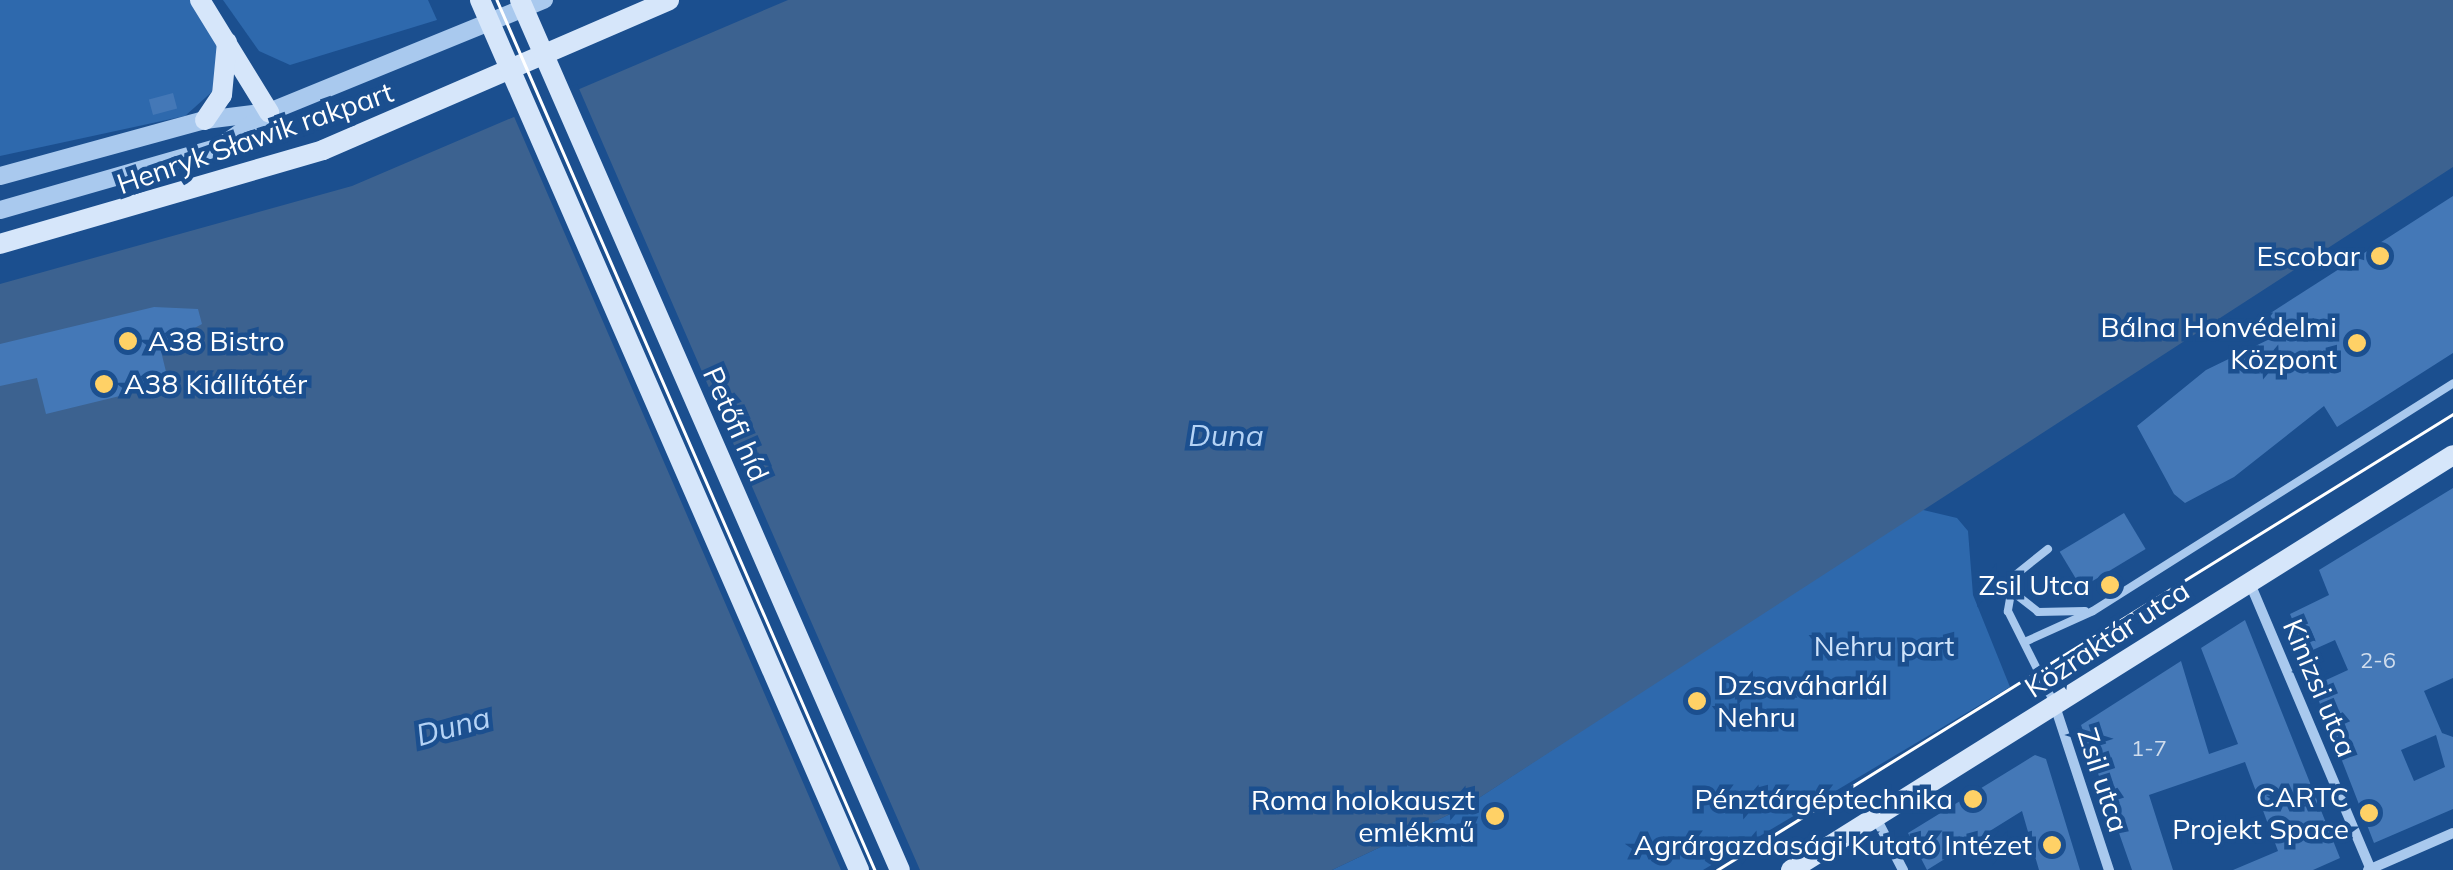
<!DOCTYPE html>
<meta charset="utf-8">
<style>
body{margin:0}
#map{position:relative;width:2453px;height:870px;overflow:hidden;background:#1b4f8f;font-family:Mulish,sans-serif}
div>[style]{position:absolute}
.green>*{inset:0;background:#2e69ad}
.water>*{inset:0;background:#3c6290}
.pier>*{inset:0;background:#1b4f8f}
.building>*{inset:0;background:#4478b7;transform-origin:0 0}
.service>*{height:8px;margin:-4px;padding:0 4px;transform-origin:4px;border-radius:4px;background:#a9c9ee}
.minor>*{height:10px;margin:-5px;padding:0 5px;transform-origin:5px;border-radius:5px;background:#a9c9ee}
.tertiary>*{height:18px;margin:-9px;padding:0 9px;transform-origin:9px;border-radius:9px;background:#a9c9ee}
.secondary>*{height:20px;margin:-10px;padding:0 10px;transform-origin:10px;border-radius:10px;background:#d6e6fa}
.tram>*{height:2.5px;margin:-1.25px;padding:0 1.25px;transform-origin:1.25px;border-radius:1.25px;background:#fff}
.secondary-bridge>*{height:20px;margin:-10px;padding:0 10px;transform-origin:10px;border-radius:10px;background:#d6e6fa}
.dots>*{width:28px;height:28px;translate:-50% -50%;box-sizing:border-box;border:5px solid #1b4f8f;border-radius:50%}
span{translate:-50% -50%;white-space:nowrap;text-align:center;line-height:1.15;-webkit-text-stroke:9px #1b4f8f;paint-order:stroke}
.number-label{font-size:22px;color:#d0dded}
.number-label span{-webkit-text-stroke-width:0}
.street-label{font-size:28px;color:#fff}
.poi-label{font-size:28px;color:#fff}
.right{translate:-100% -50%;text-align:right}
.left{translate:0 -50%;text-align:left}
.park-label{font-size:28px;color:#cfe3fa}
.water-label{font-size:30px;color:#b5d3f5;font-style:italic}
</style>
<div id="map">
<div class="green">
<i style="clip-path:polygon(0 0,200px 0,227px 40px,214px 90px,185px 116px,0 156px)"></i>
<i style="clip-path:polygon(223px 0,428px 0,437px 20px,290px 65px,259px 51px)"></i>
<i style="clip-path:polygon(1919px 509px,1957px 518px,1968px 531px,1973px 595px,2010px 687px,1703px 870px,1332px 870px,1465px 807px)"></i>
</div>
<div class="water">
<i style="clip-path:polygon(788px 0,2453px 0,2453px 167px,1465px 807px,1332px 870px,0 870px,0 284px,352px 186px)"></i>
</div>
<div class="pier">
<i style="clip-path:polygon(577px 84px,767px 521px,920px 870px,841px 870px,512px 112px)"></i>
</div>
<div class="building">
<i style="left:173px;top:93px;width:16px;height:25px;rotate:75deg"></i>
<i style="clip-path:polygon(2453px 196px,2453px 353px,2337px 427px,2324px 406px,2234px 477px,2185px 503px,2174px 494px,2137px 426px,2206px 370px,2282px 333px,2269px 314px)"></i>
<i style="clip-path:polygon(154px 307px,198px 309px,202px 324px,160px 347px,169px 384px,46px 414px,37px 378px,0 386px,0 344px)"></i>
<i style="clip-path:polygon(evenodd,2453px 488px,2453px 678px,2424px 691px,2442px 733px,2453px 737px,2453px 809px,2374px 843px,2313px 686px,2348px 670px,2335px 640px,2306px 653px,2290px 614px,2329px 595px,2319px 570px,2453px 488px,2436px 735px,2445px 767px,2414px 781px,2401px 750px,2436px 735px)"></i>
<i style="left:2124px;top:513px;width:42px;height:75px;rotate:59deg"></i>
<i style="clip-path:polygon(2245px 620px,2340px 858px,2313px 870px,2233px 870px,2278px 851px,2245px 762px,2149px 795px,2173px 870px,2132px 870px,2081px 725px,2181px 661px,2209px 754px,2238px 744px,2201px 648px)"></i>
<i style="clip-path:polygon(2035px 755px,2046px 759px,2080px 870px,2039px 870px,2022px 811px,1927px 870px,1908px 833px)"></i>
</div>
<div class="service">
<i style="left:2048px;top:549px;width:43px;rotate:141.5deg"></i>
<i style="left:2014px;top:576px;width:36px;rotate:100deg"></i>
<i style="left:2008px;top:611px;width:101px;rotate:63.4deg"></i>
<i style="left:2009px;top:589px;width:37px;rotate:38deg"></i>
<i style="left:2038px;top:612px;width:47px;rotate:-1.2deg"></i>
<i style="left:2027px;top:641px;width:72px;rotate:-24.4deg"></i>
<i style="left:2093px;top:611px;width:426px;rotate:-32.3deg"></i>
</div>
<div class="minor">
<i style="left:2249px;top:581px;width:314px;rotate:67.1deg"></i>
<i style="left:2055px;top:706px;width:173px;rotate:71.8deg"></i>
<i style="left:1876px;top:818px;width:59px;rotate:62.6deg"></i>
<i style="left:2368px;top:870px;width:93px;rotate:-23.5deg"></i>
</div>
<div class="tertiary">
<i style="left:0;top:176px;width:213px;rotate:-15.3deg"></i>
<i style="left:205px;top:120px;width:64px;rotate:-7.1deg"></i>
<i style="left:269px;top:112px;width:297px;rotate:-22.2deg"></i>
<i style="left:0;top:210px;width:229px;rotate:-16deg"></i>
<i style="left:220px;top:147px;width:60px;rotate:-35.5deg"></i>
</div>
<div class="secondary">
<i style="left:200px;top:0;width:132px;rotate:58.4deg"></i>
<i style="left:205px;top:120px;width:30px;rotate:-56deg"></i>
<i style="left:222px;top:95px;width:53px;rotate:-84.6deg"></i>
<i style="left:0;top:244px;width:336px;rotate:-16.2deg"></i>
<i style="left:323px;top:150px;width:377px;rotate:-23.4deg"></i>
<i style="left:1791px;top:870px;width:781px;rotate:-32.08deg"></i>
</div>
<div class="tram">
<i style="left:497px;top:0;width:949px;rotate:66.52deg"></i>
<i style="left:1717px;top:870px;width:866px;rotate:-31.78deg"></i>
</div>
<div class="secondary-bridge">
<i style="left:480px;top:0;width:949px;rotate:66.46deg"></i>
<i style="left:520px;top:0;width:949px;rotate:66.41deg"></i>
</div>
<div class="dots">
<i style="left:2380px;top:256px;background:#ffd166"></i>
<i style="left:128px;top:341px;background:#ffd166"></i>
<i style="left:2357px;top:343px;background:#ffd166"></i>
<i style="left:104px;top:384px;background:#ffd166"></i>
<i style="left:2110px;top:585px;background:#ffd166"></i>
<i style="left:1697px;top:701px;background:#ffd166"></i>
<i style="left:1973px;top:799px;background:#ffd166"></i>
<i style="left:2369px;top:813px;background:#ffd166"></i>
<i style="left:1495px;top:816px;background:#ffd166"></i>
<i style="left:2052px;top:845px;background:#ffd166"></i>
</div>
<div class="number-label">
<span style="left:2378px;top:661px">2-6</span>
<span style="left:2149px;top:749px">1-7</span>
</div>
<div class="street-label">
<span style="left:255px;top:138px;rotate:-19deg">Henryk Sławik rakpart</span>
<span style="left:736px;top:424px;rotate:66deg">Petőfi híd</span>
<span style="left:2107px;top:639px;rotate:-33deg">Közraktár utca</span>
<span style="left:2320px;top:688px;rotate:67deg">Kinizsi utca</span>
<span style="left:2103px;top:780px;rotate:72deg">Zsil utca</span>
</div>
<div class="poi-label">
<span class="right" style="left:2360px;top:256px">Escobar</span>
<span class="right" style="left:2337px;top:343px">Bálna Honvédelmi<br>Központ</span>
<span class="left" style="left:148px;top:341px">A38 Bistro</span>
<span class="left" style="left:124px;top:384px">A38 Kiállítótér</span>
<span class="right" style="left:2090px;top:585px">Zsil Utca</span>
<span class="left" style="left:1717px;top:701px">Dzsaváharlál<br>Nehru</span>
<span class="right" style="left:2349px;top:813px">CARTC<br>Projekt Space</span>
<span class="right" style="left:1953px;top:799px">Pénztárgéptechnika</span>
<span class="right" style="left:1475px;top:816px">Roma holokauszt<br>emlékmű</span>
<span class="right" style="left:2032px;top:845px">Agrárgazdasági Kutató Intézet</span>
</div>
<div class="park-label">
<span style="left:1884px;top:646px">Nehru part</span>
</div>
<div class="water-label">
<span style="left:1226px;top:435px">Duna</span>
<span style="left:453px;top:726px;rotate:-15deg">Duna</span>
</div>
</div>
